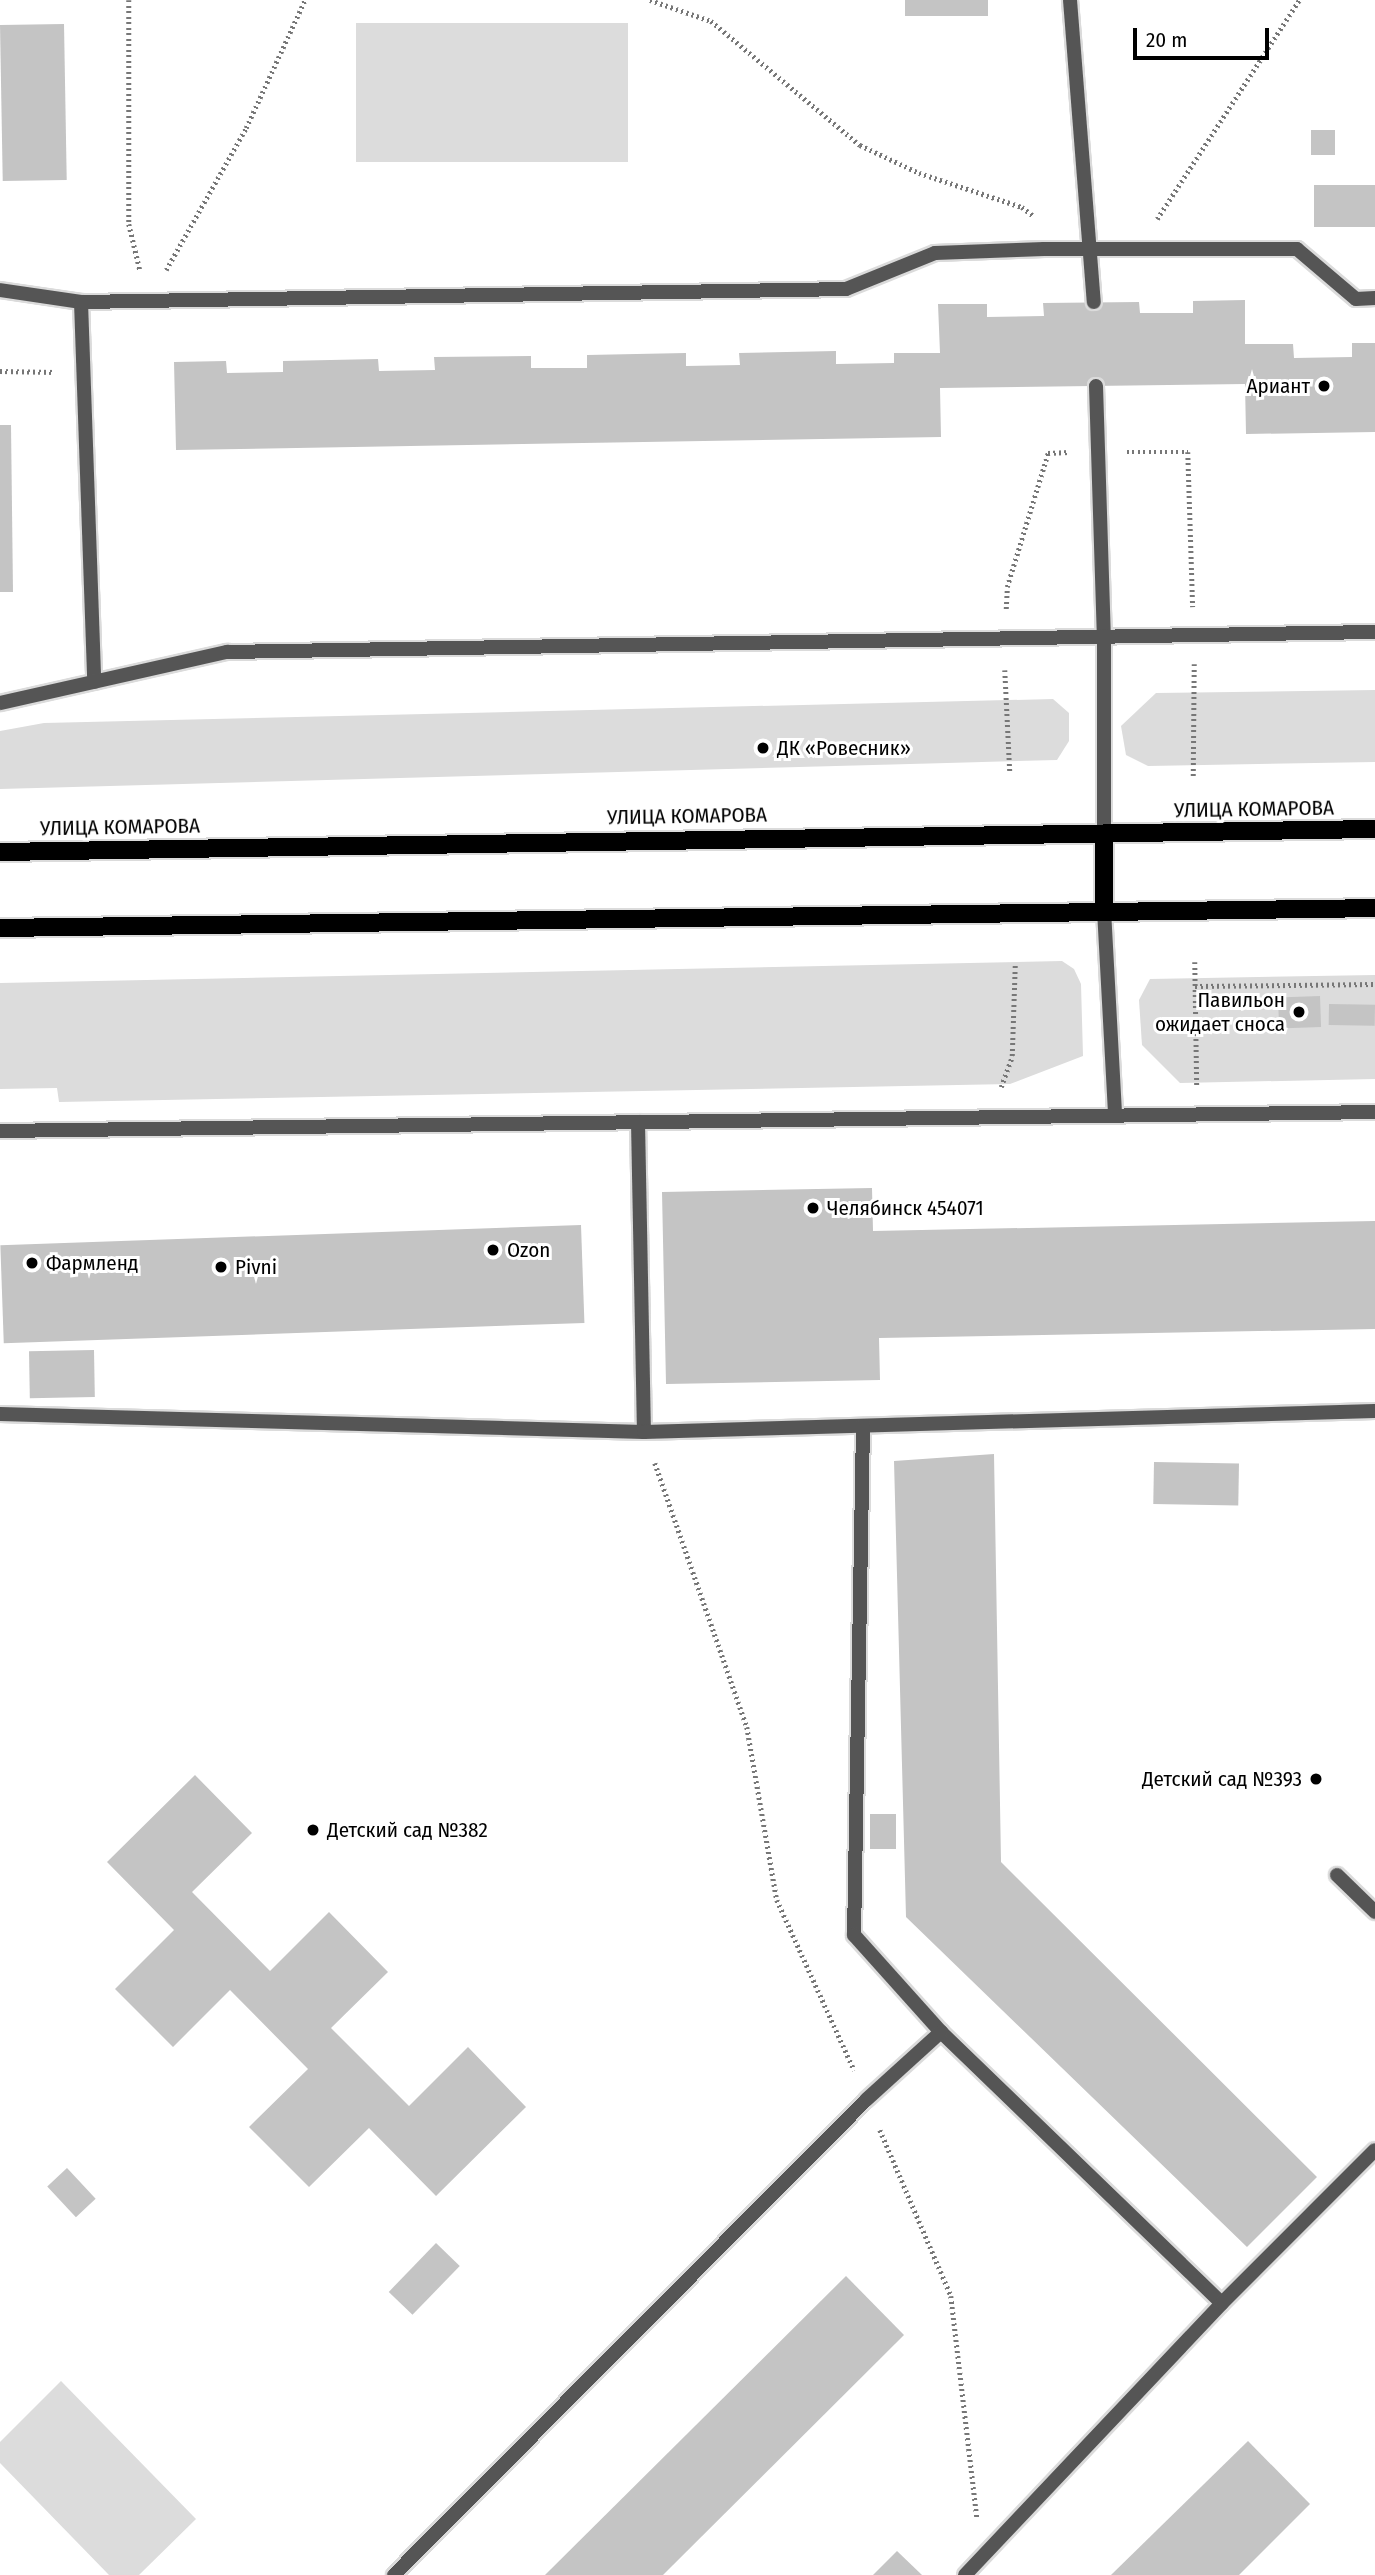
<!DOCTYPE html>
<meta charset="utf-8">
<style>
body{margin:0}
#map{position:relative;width:1375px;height:2575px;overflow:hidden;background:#fff;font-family:"Fira Sans Condensed",sans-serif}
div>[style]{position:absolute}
.green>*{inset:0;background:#dcdcdc;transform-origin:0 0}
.building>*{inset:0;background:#c4c4c4;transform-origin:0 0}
.path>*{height:4.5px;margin-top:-2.25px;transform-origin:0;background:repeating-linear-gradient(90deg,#777 0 2px,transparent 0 5.5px)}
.roads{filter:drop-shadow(2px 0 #dbdbdb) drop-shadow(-2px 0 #dbdbdb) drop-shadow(0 2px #dbdbdb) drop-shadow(0 -2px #dbdbdb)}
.lane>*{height:14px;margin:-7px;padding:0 7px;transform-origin:7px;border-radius:7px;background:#555}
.primary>*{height:18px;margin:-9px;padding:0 9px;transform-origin:9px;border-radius:9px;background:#000}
.dots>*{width:19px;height:19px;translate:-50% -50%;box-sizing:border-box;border:4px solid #fff;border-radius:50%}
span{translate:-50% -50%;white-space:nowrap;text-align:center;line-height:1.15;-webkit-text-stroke:6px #fff;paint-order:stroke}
.poi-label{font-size:21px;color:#000}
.right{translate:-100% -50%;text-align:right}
.left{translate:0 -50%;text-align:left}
.street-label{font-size:21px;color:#000}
.scale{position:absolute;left:1133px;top:28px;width:136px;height:32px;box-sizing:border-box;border:4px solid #000;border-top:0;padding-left:9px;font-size:21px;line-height:24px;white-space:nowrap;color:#000;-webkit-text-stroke:5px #fff;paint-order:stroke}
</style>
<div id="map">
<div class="green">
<i style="left:356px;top:23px;width:272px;height:139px"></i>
<i style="clip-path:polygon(1375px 690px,1375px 762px,1148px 766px,1126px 755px,1121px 726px,1156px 693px)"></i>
<i style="clip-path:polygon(1053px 699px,1069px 713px,1069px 741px,1057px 760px,0 789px,0 731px,44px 723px)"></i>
<i style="clip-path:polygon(1062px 961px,1074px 969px,1081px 984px,1083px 1056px,1010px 1084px,59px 1102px,57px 1088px,0 1089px,0 983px)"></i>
<i style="clip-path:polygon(1375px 975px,1375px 1079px,1180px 1083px,1142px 1045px,1139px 1000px,1150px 979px)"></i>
<i style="clip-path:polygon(61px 2381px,196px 2519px,139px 2575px,109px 2575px,0 2463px,0 2442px)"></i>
</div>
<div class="building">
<i style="left:905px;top:0;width:83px;height:16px"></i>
<i style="left:64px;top:24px;width:156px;height:64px;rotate:89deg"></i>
<i style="left:1311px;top:130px;width:24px;height:25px"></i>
<i style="left:1375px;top:185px;width:42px;height:61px;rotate:90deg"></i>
<i style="clip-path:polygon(1245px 300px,1245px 344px,1293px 344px,1294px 358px,1352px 357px,1352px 343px,1375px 343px,1375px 432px,1246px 434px,1245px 384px,940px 388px,941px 437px,176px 450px,174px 362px,226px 361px,227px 373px,283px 372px,283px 361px,378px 359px,379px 371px,435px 370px,434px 357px,531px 356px,531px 368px,587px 368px,587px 355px,686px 353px,686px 366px,740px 365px,739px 353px,836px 351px,836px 364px,894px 363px,894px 353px,940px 353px,938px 304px,987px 304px,987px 317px,1044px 316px,1043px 303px,1139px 302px,1140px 313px,1193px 313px,1193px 301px)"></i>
<i style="clip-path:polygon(0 425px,11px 425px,13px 592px,0 592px)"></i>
<i style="left:1320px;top:996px;width:31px;height:42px;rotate:88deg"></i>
<i style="left:1329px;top:1004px;width:46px;height:21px;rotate:1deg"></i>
<i style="clip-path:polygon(872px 1188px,873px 1231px,1375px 1221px,1375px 1329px,879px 1338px,880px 1380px,666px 1384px,662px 1192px)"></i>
<i style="left:581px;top:1225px;width:98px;height:581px;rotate:88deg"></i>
<i style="left:94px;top:1350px;width:47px;height:65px;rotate:89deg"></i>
<i style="clip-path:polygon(994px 1454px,1001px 1862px,1317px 2177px,1247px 2247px,906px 1917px,894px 1461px)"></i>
<i style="left:1154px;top:1462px;width:85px;height:42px;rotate:1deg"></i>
<i style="clip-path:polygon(195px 1775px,252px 1833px,192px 1892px,270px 1971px,329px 1912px,388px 1972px,331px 2028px,409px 2106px,468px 2047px,526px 2107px,436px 2196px,369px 2128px,309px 2187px,249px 2127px,308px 2069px,230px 1990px,173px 2047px,115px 1989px,174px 1930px,107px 1862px)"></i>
<i style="left:870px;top:1814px;width:26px;height:35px"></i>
<i style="left:67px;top:2168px;width:42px;height:27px;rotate:47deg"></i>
<i style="left:436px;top:2243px;width:33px;height:68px;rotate:44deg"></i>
<i style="clip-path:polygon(846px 2276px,904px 2335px,663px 2575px,545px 2575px)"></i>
<i style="clip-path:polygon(1248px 2441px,1310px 2504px,1239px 2575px,1111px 2575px)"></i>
<i style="clip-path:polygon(897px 2551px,922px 2575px,873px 2575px)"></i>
</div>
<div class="path">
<i style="left:129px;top:0;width:224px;rotate:90deg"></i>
<i style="left:129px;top:224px;width:47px;rotate:76.6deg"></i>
<i style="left:650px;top:0;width:65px;rotate:19deg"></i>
<i style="left:711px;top:21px;width:194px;rotate:39.8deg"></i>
<i style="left:860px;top:145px;width:65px;rotate:25.4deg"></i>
<i style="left:919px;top:173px;width:108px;rotate:18.3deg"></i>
<i style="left:1022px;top:207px;width:16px;rotate:38deg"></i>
<i style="left:1157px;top:219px;width:261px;rotate:-57deg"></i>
<i style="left:166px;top:270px;width:163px;rotate:-60.6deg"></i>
<i style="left:246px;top:128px;width:141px;rotate:-65.3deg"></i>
<i style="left:0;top:371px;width:55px;rotate:1deg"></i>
<i style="left:1127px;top:452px;width:61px"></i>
<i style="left:1188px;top:452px;width:155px;rotate:88.2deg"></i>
<i style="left:1006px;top:609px;width:22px;rotate:-87deg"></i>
<i style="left:1007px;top:587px;width:140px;rotate:-73deg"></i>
<i style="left:1048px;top:453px;width:21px;rotate:-3deg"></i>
<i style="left:1005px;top:670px;width:101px;rotate:87.2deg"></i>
<i style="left:1193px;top:776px;width:112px;rotate:-89.5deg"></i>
<i style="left:1195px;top:962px;width:123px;rotate:89.1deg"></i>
<i style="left:1195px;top:986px;width:180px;rotate:-0.6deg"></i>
<i style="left:1001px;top:1087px;width:33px;rotate:-70deg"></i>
<i style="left:1012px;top:1056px;width:91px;rotate:-88.1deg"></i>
<i style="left:655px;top:1463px;width:280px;rotate:70.8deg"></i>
<i style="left:747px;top:1727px;width:176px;rotate:80.2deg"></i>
<i style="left:777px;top:1900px;width:187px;rotate:65.6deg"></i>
<i style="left:880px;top:2130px;width:181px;rotate:66.8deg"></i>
<i style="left:951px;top:2296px;width:224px;rotate:83.3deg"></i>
</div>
<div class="roads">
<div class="lane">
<i style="left:1070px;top:0;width:303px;rotate:85.5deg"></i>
<i style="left:0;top:290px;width:82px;rotate:8.4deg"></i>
<i style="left:81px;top:302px;width:380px;rotate:88deg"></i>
<i style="left:81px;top:302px;width:765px;rotate:-0.97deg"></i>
<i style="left:846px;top:289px;width:96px;rotate:-22deg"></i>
<i style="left:935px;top:253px;width:109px;rotate:-2.1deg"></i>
<i style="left:1044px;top:249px;width:253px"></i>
<i style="left:1297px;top:249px;width:77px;rotate:40.3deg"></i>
<i style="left:1356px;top:299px;width:19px;rotate:-3deg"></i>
<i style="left:1096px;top:386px;width:250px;rotate:88.2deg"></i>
<i style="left:1104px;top:636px;width:199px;rotate:90deg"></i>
<i style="left:0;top:703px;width:233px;rotate:-12.7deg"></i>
<i style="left:227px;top:652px;width:1148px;rotate:-1deg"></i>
<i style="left:1104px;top:910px;width:206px;rotate:86.9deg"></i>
<i style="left:638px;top:1122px;width:310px;rotate:88.9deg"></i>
<i style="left:0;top:1131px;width:1375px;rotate:-0.79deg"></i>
<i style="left:0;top:1414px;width:644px;rotate:1.6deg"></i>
<i style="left:644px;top:1432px;width:731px;rotate:-1.65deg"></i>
<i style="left:863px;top:1426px;width:509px;rotate:91.01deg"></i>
<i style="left:854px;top:1935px;width:130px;rotate:48.1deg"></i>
<i style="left:941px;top:2032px;width:390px;rotate:44deg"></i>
<i style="left:1337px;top:1875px;width:53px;rotate:44.2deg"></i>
<i style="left:394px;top:2575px;width:671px;rotate:-45.18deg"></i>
<i style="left:867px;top:2099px;width:100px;rotate:-42.2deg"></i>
<i style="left:965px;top:2575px;width:374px;rotate:-46.6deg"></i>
<i style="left:1222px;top:2303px;width:216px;rotate:-45deg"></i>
</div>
<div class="primary">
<i style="left:0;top:852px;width:1375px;rotate:-0.96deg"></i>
<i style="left:1104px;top:910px;width:75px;rotate:-90deg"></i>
<i style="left:0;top:928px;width:1375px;rotate:-0.83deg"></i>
</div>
</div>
<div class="dots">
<i style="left:1324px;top:386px;background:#000"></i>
<i style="left:763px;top:748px;background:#000"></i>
<i style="left:1299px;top:1012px;background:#000"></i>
<i style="left:813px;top:1208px;background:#000"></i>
<i style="left:493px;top:1250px;background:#000"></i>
<i style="left:32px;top:1263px;background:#000"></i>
<i style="left:221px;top:1267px;background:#000"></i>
<i style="left:1316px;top:1779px;background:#000"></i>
<i style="left:313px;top:1830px;background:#000"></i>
</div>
<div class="poi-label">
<span class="right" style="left:1310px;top:386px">Ариант</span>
<span class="left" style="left:777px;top:748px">ДК «Ровесник»</span>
<span class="right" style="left:1285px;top:1012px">Павильон<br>ожидает сноса</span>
<span class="left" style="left:827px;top:1208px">Челябинск 454071</span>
<span class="left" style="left:507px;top:1250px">Ozon</span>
<span class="left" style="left:46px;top:1263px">Фармленд</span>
<span class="left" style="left:235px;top:1267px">Pivni</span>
<span class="right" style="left:1302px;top:1779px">Детский сад №393</span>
<span class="left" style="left:327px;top:1830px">Детский сад №382</span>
</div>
<div class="street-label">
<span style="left:1254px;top:809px;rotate:-1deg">УЛИЦА КОМАРОВА</span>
<span style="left:687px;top:816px;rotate:-1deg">УЛИЦА КОМАРОВА</span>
<span style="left:120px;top:827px;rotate:-1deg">УЛИЦА КОМАРОВА</span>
</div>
<div class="scale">20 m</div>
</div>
